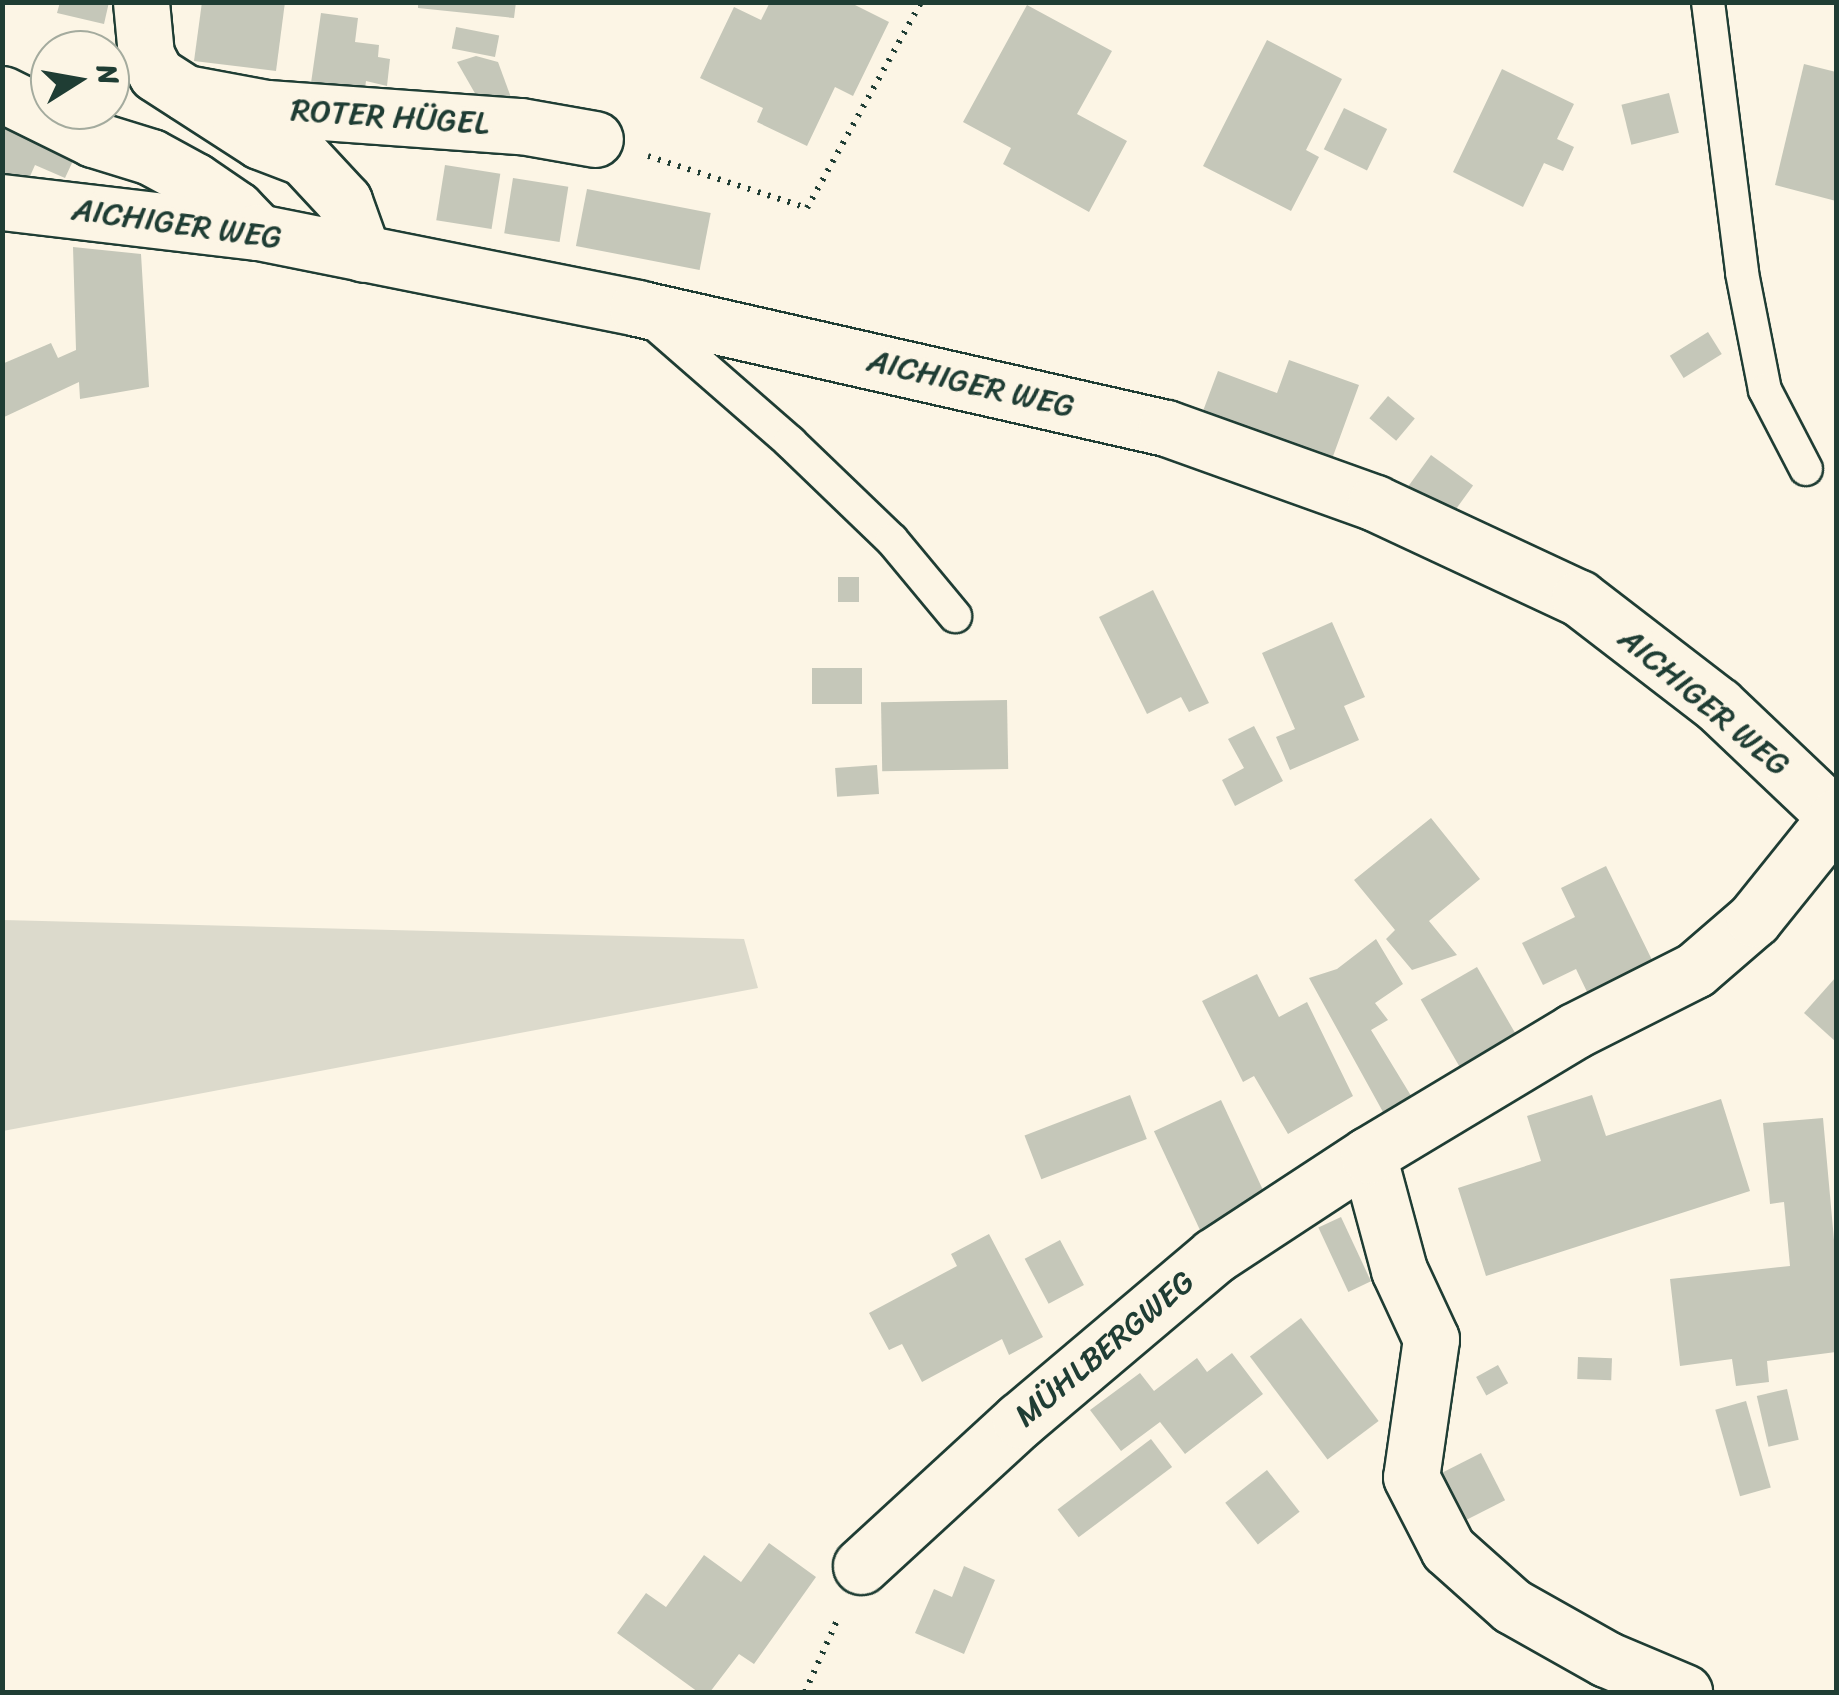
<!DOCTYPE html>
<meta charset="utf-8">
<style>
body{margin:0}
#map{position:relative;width:1839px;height:1695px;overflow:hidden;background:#fcf5e5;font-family:Sriracha,sans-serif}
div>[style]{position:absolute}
.green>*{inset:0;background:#dcdacc}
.building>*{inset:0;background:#c5c7b9;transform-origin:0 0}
.path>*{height:6px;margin-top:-3px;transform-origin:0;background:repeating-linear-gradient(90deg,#1f3d34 0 2.5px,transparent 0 10.5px)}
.roads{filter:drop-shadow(2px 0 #1f3d34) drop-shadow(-2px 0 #1f3d34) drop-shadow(0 2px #1f3d34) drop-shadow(0 -2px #1f3d34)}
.lane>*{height:32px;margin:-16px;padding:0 16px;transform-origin:16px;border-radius:16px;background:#fcf5e5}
.street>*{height:55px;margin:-27.5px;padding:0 27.5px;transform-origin:27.5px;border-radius:27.5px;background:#fcf5e5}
span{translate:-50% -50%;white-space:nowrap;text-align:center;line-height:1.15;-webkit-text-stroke:8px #fcf5e5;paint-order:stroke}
.street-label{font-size:32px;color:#1f3d34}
.frame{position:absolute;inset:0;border:5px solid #1f3d34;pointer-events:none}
.north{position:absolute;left:30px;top:30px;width:100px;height:100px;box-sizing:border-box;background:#fcf5e5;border:2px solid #a4ab9e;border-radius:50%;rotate:79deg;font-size:28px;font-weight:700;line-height:40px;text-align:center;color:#1f3d34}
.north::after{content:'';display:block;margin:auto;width:35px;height:45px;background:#1f3d34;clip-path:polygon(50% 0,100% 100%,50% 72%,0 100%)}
</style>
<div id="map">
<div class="green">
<i style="clip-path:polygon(3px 920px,744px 939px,758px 988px,3px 1131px)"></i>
</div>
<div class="building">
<i style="clip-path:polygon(60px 2px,109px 2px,104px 24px,57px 13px)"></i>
<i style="clip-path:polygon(202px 2px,285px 2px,276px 71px,194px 61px)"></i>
<i style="clip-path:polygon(418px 2px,516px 2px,514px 18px,418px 8px)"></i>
<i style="clip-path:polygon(770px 2px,849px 2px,889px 22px,853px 96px,835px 87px,807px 146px,757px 122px,763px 108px,700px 78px,734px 7px,761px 20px)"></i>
<i style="clip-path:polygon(1027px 5px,1112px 51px,1077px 114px,1127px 141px,1089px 212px,1003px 164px,1011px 148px,963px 122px)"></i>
<i style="clip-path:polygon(321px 13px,358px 18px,355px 42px,379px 45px,378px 57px,390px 59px,387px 86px,366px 81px,364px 96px,310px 90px)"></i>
<i style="left:456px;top:27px;width:44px;height:22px;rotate:11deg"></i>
<i style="clip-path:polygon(1267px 40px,1342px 79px,1306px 150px,1319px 157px,1291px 211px,1203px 166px)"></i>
<i style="clip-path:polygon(476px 56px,498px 62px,513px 103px,484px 109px,457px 62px)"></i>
<i style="clip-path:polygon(1804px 64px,1836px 72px,1836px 201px,1775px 185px)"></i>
<i style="clip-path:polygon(1502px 69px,1574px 104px,1557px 139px,1574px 147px,1563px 171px,1544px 163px,1523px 207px,1453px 172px)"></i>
<i style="left:1669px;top:93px;width:41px;height:49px;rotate:76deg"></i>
<i style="left:1344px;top:108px;width:48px;height:46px;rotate:26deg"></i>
<i style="clip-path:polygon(2px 116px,78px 150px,65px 178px,35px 165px,24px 190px,2px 180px)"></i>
<i style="left:445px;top:165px;width:56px;height:56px;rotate:9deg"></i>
<i style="left:513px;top:178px;width:56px;height:56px;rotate:9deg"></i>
<i style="left:587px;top:189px;width:126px;height:58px;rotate:11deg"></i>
<i style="clip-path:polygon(73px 247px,141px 254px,149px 387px,80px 399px,79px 382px,2px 418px,2px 364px,51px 343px,58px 358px,76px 350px)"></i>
<i style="left:1708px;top:332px;width:26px;height:45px;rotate:58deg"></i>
<i style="clip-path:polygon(1289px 360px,1359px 385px,1332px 459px,1203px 411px,1218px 371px,1277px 393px)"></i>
<i style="left:1388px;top:396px;width:35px;height:29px;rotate:40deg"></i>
<i style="left:1431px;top:455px;width:52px;height:46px;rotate:36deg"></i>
<i style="left:838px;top:577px;width:21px;height:25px"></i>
<i style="clip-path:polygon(1153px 590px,1209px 703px,1189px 712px,1181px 697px,1147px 714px,1099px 617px)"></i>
<i style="clip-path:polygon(1332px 622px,1365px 697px,1344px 706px,1359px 740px,1290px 770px,1276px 737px,1295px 729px,1262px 653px)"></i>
<i style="left:862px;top:668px;width:36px;height:50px;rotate:90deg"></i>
<i style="left:1007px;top:700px;width:69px;height:126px;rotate:89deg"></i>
<i style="clip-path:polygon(1254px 726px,1283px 781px,1235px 806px,1222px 780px,1244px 768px,1228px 739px)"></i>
<i style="left:877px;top:765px;width:29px;height:42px;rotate:86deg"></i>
<i style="clip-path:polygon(1431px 818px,1480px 879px,1429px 921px,1457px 955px,1412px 970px,1386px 939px,1395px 930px,1354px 880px)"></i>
<i style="clip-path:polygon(1606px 866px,1654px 964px,1589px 996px,1576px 969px,1543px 985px,1522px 943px,1575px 917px,1561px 888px)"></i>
<i style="clip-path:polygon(1376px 939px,1403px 984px,1375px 1003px,1388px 1020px,1371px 1030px,1413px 1099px,1383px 1112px,1309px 978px,1337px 969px)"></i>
<i style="left:1477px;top:967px;width:87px;height:65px;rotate:60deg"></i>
<i style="clip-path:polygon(1257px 974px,1279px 1017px,1307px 1002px,1353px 1096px,1288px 1134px,1254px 1076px,1243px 1082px,1202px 1001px)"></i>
<i style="clip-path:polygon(1836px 977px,1836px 1042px,1804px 1013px)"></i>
<i style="left:1130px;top:1095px;width:47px;height:113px;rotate:69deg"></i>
<i style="clip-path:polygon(1592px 1095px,1606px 1136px,1721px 1099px,1750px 1191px,1486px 1276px,1458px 1188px,1541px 1161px,1527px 1116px)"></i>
<i style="left:1221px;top:1100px;width:117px;height:74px;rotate:65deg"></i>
<i style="clip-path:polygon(1823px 1118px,1836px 1262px,1836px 1352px,1767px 1361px,1769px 1382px,1736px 1386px,1732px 1359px,1680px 1366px,1670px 1279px,1790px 1266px,1784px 1202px,1770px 1204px,1763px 1123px)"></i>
<i style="left:1341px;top:1217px;width:71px;height:25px;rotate:65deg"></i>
<i style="clip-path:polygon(989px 1234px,1043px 1337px,1009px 1355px,1002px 1339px,922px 1382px,902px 1344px,889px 1350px,869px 1313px,957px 1266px,951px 1254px)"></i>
<i style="left:1060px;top:1240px;width:51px;height:40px;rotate:62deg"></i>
<i style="left:1301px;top:1318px;width:129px;height:64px;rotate:53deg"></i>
<i style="clip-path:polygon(1232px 1353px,1263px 1394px,1185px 1454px,1160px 1422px,1121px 1451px,1090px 1410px,1140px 1373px,1154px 1391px,1197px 1358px,1207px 1372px)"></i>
<i style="left:1578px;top:1357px;width:34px;height:22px;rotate:2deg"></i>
<i style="left:1498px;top:1365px;width:21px;height:25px;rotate:61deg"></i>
<i style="left:1787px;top:1389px;width:52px;height:31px;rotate:77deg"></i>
<i style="left:1746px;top:1401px;width:90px;height:32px;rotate:74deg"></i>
<i style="left:1151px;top:1439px;width:35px;height:117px;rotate:53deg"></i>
<i style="left:1481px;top:1453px;width:53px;height:52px;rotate:63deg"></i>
<i style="left:1267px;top:1470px;width:53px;height:53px;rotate:52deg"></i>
<i style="clip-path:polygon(769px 1543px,816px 1577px,754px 1664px,739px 1654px,710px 1692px,698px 1692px,617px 1633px,646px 1593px,666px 1607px,704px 1555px,741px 1582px)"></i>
<i style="clip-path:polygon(964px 1566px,995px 1580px,964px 1654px,915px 1633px,934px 1589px,952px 1597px)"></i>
</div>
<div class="path">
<i style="left:648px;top:156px;width:167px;rotate:18.1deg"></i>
<i style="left:807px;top:208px;width:235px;rotate:-61deg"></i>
<i style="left:805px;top:1692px;width:83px;rotate:-65.9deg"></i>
</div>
<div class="roads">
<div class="lane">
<i style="left:1708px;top:2px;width:273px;rotate:82.8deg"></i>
<i style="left:1742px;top:273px;width:119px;rotate:78.9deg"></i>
<i style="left:1765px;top:390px;width:89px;rotate:62.6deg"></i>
<i style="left:648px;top:318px;width:189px;rotate:41.1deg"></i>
<i style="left:790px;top:442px;width:141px;rotate:43.9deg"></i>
<i style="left:892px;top:540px;width:99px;rotate:50.3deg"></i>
</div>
<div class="street">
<i style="left:141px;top:2px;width:53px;rotate:84.6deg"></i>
<i style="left:146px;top:55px;width:21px;rotate:62deg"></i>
<i style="left:156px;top:74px;width:124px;rotate:32.8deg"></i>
<i style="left:260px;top:141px;width:47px;rotate:21.1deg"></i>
<i style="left:304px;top:158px;width:59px;rotate:47.1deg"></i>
<i style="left:344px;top:201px;width:56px;rotate:70.3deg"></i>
<i style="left:186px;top:93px;width:82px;rotate:10.5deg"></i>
<i style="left:267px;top:108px;width:255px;rotate:4.1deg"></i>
<i style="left:521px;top:126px;width:75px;rotate:10deg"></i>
<i style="left:2px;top:94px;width:102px;rotate:26.3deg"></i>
<i style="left:93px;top:139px;width:61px;rotate:17.2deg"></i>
<i style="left:151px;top:157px;width:50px;rotate:28.6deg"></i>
<i style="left:195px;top:181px;width:50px;rotate:34.3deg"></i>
<i style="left:236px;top:209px;width:32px;rotate:46deg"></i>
<i style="left:2px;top:202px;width:258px;rotate:6.7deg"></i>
<i style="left:258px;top:232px;width:387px;rotate:11.3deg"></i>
<i style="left:637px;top:308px;width:542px;rotate:12.78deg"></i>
<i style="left:1166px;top:428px;width:222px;rotate:19.7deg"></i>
<i style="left:1375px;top:503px;width:225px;rotate:25deg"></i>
<i style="left:1579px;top:598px;width:175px;rotate:37.6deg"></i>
<i style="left:1718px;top:705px;width:163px;rotate:43.5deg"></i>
<i style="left:1368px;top:1155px;width:119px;rotate:74.9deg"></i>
<i style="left:1399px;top:1270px;width:76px;rotate:65.1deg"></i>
<i style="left:1431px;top:1339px;width:139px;rotate:98.2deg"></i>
<i style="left:1411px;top:1477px;width:81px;rotate:62.8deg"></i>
<i style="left:1448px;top:1549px;width:86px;rotate:41.7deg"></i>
<i style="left:1512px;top:1606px;width:108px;rotate:29.4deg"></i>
<i style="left:1606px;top:1659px;width:85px;rotate:22.9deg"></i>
<i style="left:861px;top:1566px;width:216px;rotate:-42.6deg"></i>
<i style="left:1020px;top:1420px;width:254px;rotate:-40.2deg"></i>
<i style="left:1214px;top:1256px;width:184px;rotate:-33.3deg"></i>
<i style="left:1368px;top:1155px;width:240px;rotate:-31deg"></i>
<i style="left:1574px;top:1031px;width:136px;rotate:-26.8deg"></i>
<i style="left:1695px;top:970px;width:78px;rotate:-40.8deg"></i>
<i style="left:1754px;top:919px;width:131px;rotate:-51.2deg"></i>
</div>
</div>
<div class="street-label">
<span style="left:390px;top:117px;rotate:4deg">ROTER HÜGEL</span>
<span style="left:177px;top:224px;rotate:8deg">AICHIGER WEG</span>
<span style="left:971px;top:384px;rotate:13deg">AICHIGER WEG</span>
<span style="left:1704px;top:702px;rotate:40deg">AICHIGER WEG</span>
<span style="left:1105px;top:1349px;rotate:-40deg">MÜHLBERGWEG</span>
</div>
<div class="frame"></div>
<div class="north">N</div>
</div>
